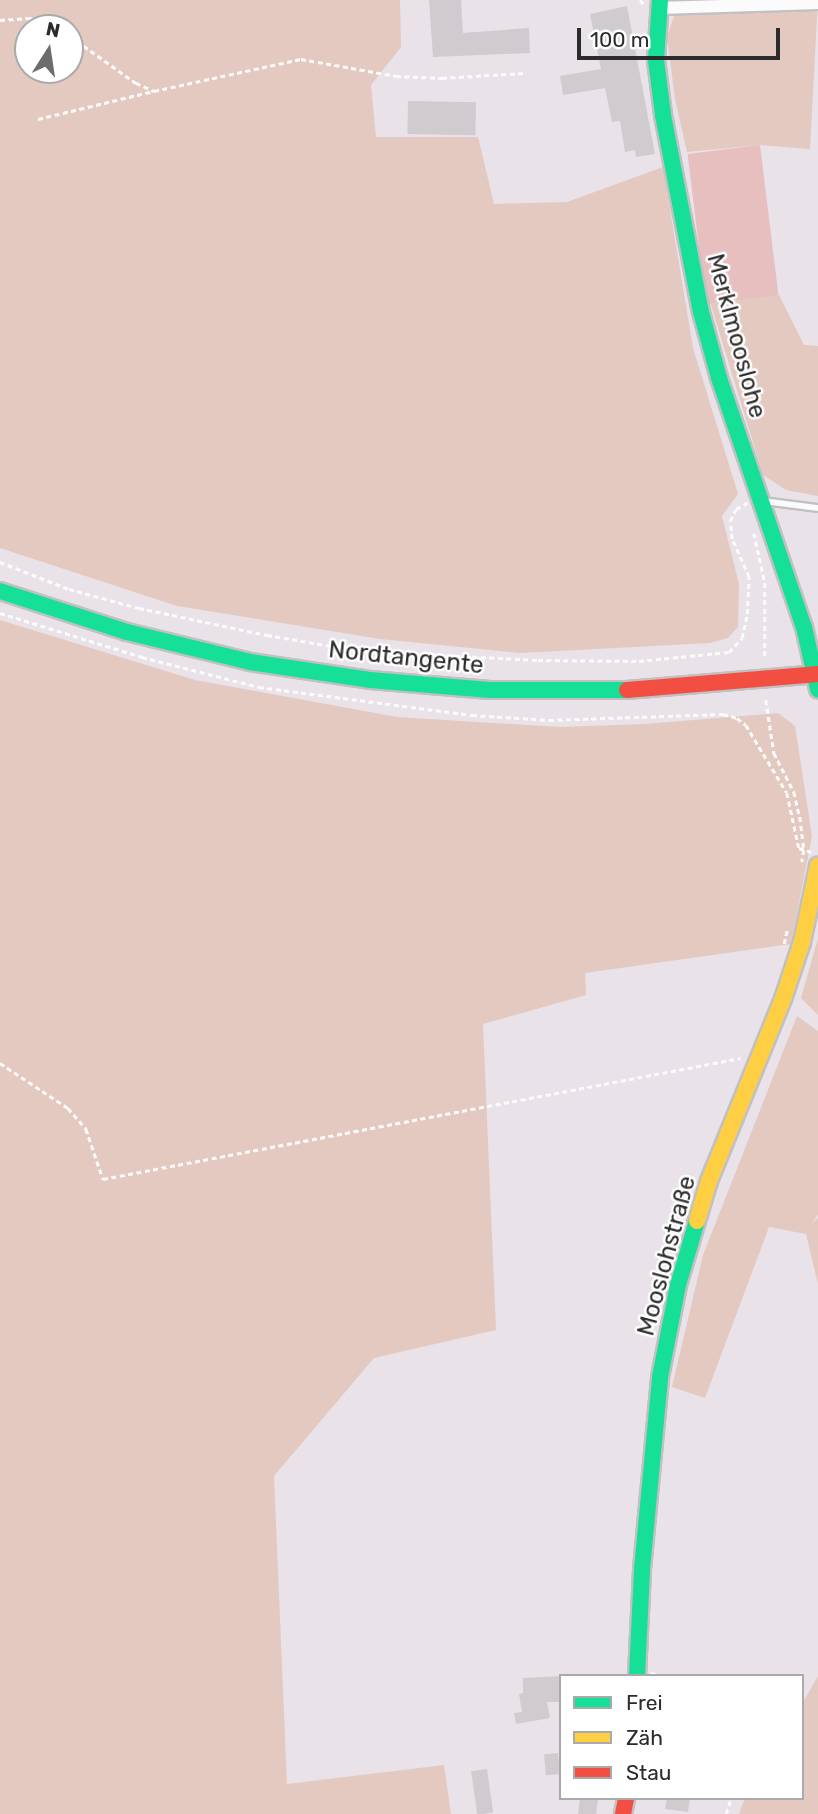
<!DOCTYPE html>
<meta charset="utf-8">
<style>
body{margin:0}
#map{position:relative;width:818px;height:1814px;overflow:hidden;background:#e9e2e8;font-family:Rubik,sans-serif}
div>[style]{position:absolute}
.green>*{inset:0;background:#e4c9c0}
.pitch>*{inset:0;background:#e7bfbe;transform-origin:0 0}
.building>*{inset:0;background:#d0cbcf;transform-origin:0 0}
.path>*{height:2.5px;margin-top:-1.25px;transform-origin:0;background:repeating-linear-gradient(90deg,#fcfbfc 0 5px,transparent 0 8.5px)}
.roads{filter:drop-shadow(2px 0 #c1c0c2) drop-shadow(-2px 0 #c1c0c2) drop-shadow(0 2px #c1c0c2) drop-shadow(0 -2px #c1c0c2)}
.lane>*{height:6px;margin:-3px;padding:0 3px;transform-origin:3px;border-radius:3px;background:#fcfbfc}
.street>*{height:12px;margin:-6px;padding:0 6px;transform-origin:6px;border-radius:6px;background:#fcfbfc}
.fast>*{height:16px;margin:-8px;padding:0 8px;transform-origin:8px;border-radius:8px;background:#16e098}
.slow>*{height:16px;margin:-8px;padding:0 8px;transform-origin:8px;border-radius:8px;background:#ffcf43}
.jam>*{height:16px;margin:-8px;padding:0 8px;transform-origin:8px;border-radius:8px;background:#f24e42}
span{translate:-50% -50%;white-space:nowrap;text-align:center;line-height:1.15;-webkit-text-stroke:5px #fff;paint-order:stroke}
.street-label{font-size:24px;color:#2b2b2b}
.legend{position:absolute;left:559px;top:1674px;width:245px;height:126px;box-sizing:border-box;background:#fff;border:2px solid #aaa;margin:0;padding:9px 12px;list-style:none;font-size:21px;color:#2b2b2b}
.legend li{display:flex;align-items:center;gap:14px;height:35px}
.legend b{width:35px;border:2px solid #aaa}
.north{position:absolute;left:14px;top:14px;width:70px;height:70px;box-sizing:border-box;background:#fff;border:2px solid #aaa;border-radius:50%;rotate:12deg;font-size:19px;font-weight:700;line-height:28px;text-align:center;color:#2b2b2b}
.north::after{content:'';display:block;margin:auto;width:24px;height:32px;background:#6e6b6d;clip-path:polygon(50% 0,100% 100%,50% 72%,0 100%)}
.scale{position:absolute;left:577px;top:28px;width:203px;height:32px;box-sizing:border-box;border:4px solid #2b2b2b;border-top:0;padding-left:9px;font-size:21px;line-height:24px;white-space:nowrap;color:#2b2b2b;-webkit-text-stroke:5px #fff;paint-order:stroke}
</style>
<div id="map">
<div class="green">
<i style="clip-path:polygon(evenodd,0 0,400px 0,401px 47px,371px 85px,376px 137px,478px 137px,494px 204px,567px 202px,663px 167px,693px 348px,738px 494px,722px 516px,739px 584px,738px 627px,728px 638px,710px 643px,521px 653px,380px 639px,177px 606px,0 548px,0 0,28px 28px,70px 28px,70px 70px,28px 70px,28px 28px)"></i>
<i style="clip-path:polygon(680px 0,818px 0,810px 149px,760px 145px,687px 152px,675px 99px,667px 36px)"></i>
<i style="clip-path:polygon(706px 289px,779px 295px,804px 345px,818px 346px,818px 496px,786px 490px,763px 475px)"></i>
<i style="clip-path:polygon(0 620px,195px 680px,397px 717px,560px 727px,645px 724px,778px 713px,795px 726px,812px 836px,791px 944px,585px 973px,586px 995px,483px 1024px,496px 1330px,374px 1358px,274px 1476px,287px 1784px,444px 1765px,451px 1814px,0 1814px)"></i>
<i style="clip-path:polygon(818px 938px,818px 1015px,801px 998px)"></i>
<i style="clip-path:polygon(797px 1016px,818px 1031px,818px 1214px,812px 1224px,818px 1218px,818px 1284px,806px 1234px,769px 1227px,705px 1398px,672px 1387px,703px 1255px)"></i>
<i style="clip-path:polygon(818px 1676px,818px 1814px,739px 1814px,745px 1798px,802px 1798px,802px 1704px)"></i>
</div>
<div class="pitch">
<i style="left:760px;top:145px;width:151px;height:73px;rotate:83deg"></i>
</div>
<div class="building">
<i style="clip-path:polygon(429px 0,461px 0,463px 33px,529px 28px,530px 53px,433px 57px)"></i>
<i style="clip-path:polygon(627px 6px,655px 154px,636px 157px,635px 150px,625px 152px,620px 121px,612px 122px,605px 88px,563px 95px,560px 76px,601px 69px,590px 14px)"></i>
<i style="left:408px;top:101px;width:68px;height:33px;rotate:1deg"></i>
<i style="clip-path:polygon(561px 1676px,561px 1702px,547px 1702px,550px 1718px,516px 1724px,514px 1713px,522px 1712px,519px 1694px,523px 1693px,523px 1678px)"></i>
<i style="left:558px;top:1753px;width:21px;height:14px;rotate:85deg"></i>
<i style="left:487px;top:1769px;width:44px;height:16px;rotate:82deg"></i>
<i style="clip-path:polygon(580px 1798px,598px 1800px,596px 1814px,578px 1814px)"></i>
<i style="clip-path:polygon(667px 1798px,690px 1798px,688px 1812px,665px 1809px)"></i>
</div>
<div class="path">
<i style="left:640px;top:0;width:7px;rotate:45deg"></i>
<i style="left:0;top:20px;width:30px;rotate:-4deg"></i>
<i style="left:30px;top:18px;width:27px;rotate:22deg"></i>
<i style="left:70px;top:36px;width:81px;rotate:35.5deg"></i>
<i style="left:136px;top:83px;width:20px;rotate:24deg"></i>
<i style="left:154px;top:91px;width:150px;rotate:-12.3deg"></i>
<i style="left:301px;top:59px;width:97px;rotate:10.1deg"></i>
<i style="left:396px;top:76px;width:46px;rotate:2.5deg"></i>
<i style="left:442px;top:78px;width:82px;rotate:-3.5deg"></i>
<i style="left:38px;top:119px;width:119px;rotate:-13.6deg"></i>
<i style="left:754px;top:533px;width:51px;rotate:77.6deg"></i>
<i style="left:765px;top:583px;width:75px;rotate:90deg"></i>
<i style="left:0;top:562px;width:74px;rotate:21.4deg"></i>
<i style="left:69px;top:589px;width:73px;rotate:15.2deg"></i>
<i style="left:139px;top:608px;width:131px;rotate:11.9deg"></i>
<i style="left:267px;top:635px;width:96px;rotate:9.6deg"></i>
<i style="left:362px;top:651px;width:176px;rotate:2.9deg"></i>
<i style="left:538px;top:660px;width:101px;rotate:0.6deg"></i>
<i style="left:639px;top:661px;width:90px;rotate:-5.7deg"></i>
<i style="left:729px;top:652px;width:19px;rotate:-47deg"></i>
<i style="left:742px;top:638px;width:25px;rotate:-78deg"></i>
<i style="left:747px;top:614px;width:37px;rotate:-87deg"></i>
<i style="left:749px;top:577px;width:42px;rotate:-114.1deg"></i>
<i style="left:732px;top:539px;width:18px;rotate:-96deg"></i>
<i style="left:730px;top:521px;width:13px;rotate:-63deg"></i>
<i style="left:736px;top:509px;width:13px;rotate:-29deg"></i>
<i style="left:0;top:613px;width:149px;rotate:17.2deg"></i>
<i style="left:142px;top:657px;width:121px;rotate:14.4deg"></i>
<i style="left:259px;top:687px;width:215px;rotate:7.5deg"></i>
<i style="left:472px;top:715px;width:77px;rotate:3.7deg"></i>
<i style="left:549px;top:720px;width:174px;rotate:-2deg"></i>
<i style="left:723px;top:714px;width:15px;rotate:16deg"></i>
<i style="left:737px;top:718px;width:11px;rotate:38deg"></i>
<i style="left:746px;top:725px;width:79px;rotate:58.9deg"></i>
<i style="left:787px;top:793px;width:56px;rotate:77.7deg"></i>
<i style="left:799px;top:848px;width:13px;rotate:18deg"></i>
<i style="left:766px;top:700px;width:54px;rotate:81.4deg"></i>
<i style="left:774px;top:753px;width:44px;rotate:62.9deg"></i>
<i style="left:794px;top:792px;width:26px;rotate:77deg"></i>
<i style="left:800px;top:817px;width:33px;rotate:83deg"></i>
<i style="left:804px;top:850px;width:12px;rotate:99deg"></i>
<i style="left:784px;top:944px;width:14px;rotate:-78deg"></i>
<i style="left:0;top:1063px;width:82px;rotate:33.5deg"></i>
<i style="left:68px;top:1108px;width:28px;rotate:49deg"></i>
<i style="left:86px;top:1129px;width:53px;rotate:71.2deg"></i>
<i style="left:103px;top:1179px;width:649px;rotate:-10.74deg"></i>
<i style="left:662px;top:1280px;width:19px;rotate:-74deg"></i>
<i style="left:651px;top:1673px;width:14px;rotate:12deg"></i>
<i style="left:726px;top:1814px;width:17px;rotate:-73deg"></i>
</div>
<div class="roads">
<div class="lane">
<i style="left:763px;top:501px;width:55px;rotate:7.3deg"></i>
</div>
<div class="street">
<i style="left:659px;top:8px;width:159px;rotate:-1.8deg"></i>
</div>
<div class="fast">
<i style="left:660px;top:0;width:60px;rotate:93.8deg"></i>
<i style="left:656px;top:60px;width:55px;rotate:82.7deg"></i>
<i style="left:663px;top:115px;width:201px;rotate:79.1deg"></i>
<i style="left:701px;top:312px;width:68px;rotate:74.7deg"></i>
<i style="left:719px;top:378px;width:263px;rotate:71.2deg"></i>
<i style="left:804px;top:627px;width:64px;rotate:77.3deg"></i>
<i style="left:0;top:591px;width:133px;rotate:17.9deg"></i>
<i style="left:127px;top:632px;width:127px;rotate:13.7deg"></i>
<i style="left:250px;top:662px;width:121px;rotate:8.5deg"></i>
<i style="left:370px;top:680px;width:120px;rotate:4.8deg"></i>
<i style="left:490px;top:690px;width:137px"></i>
<i style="left:637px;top:1676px;width:107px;rotate:-87.3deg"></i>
<i style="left:642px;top:1569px;width:193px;rotate:-84.6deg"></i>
<i style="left:660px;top:1377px;width:94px;rotate:-78.9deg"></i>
<i style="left:678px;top:1285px;width:67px;rotate:-73.5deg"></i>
</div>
<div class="slow">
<i style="left:697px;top:1221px;width:42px;rotate:-73.3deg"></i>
<i style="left:709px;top:1181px;width:196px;rotate:-67.9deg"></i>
<i style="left:783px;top:999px;width:60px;rotate:-71.6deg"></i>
<i style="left:802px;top:942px;width:78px;rotate:-78.1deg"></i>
</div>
<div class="jam">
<i style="left:627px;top:690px;width:192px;rotate:-4.8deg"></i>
<i style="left:623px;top:1814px;width:16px;rotate:-79deg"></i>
</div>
</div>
<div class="street-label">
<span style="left:736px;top:336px;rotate:75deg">Merklmooslohe</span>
<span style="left:406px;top:658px;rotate:6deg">Nordtangente</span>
<span style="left:667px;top:1256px;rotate:-75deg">Mooslohstraße</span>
</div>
<ul class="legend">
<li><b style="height:9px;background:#16e098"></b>Frei</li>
<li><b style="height:9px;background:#ffcf43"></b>Zäh</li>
<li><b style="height:9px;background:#f24e42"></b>Stau</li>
</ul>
<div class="north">N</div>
<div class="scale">100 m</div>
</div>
